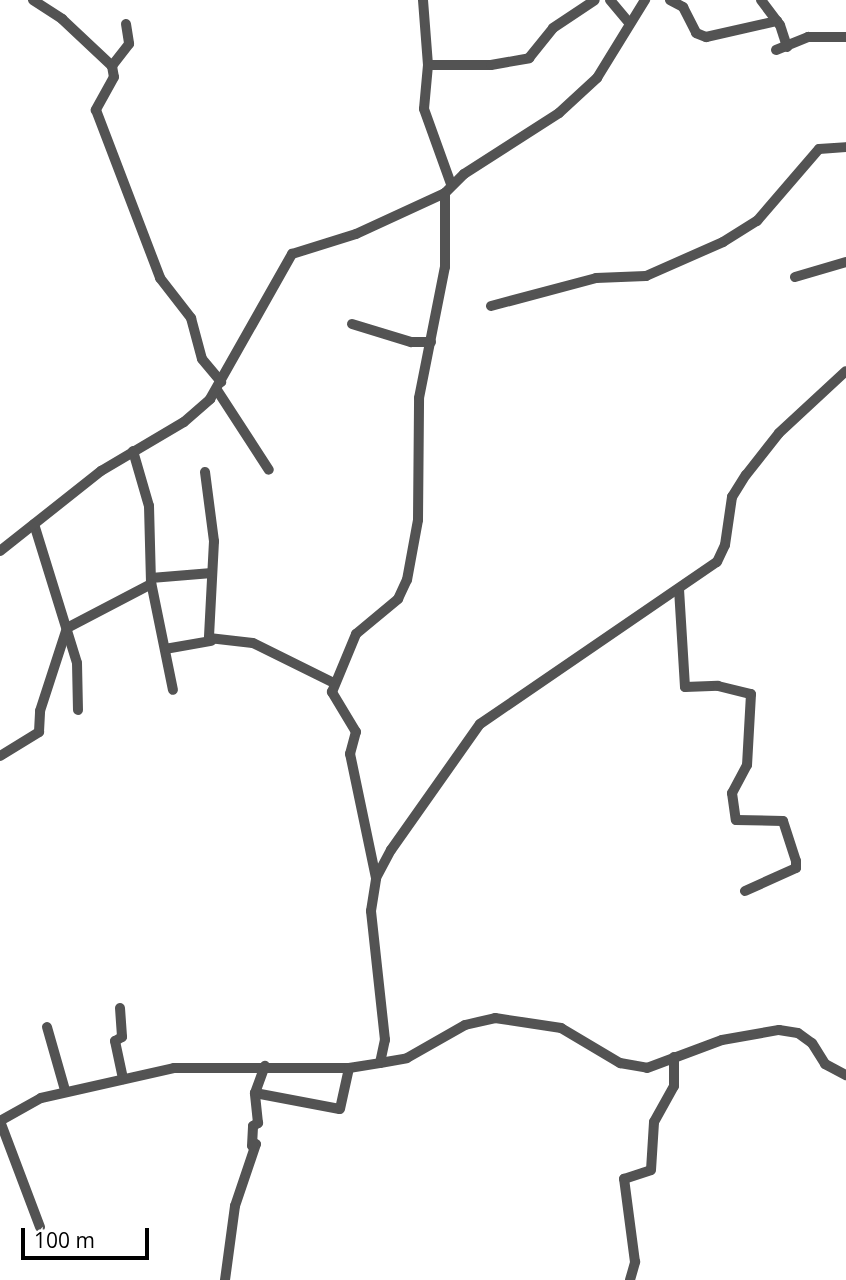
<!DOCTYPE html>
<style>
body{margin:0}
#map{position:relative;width:846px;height:1280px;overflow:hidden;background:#fff;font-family:"Open Sans",sans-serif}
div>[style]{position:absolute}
.minor>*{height:10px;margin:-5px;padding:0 5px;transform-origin:5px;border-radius:5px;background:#535353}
span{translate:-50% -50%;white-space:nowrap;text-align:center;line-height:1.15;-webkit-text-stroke:5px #fff;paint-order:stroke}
.scale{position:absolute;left:21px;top:1228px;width:128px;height:32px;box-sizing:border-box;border:4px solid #000;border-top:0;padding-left:9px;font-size:21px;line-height:24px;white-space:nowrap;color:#000;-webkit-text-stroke:5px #fff;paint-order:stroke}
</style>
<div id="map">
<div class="minor">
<i style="left:33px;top:0;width:35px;rotate:33deg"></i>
<i style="left:62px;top:19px;width:69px;rotate:43.2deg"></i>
<i style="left:423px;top:0;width:65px;rotate:85.6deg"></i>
<i style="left:428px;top:65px;width:44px;rotate:95.2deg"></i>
<i style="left:424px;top:109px;width:80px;rotate:70.2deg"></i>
<i style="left:610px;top:0;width:30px;rotate:50deg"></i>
<i style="left:670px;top:0;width:15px;rotate:28deg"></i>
<i style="left:683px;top:7px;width:29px;rotate:63deg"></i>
<i style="left:696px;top:33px;width:11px;rotate:22deg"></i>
<i style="left:706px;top:37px;width:73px;rotate:-12.7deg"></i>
<i style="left:761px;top:0;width:31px;rotate:53deg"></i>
<i style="left:780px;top:25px;width:23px;rotate:72deg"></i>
<i style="left:126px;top:24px;width:20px;rotate:81deg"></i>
<i style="left:129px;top:44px;width:28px;rotate:128deg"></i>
<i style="left:112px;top:66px;width:11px;rotate:80deg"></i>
<i style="left:114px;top:77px;width:38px;rotate:119deg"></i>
<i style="left:96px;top:110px;width:180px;rotate:69.1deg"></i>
<i style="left:160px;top:278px;width:51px;rotate:52.2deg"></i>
<i style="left:191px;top:318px;width:42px;rotate:75deg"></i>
<i style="left:202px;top:359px;width:30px;rotate:50deg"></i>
<i style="left:776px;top:50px;width:35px;rotate:-22deg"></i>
<i style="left:808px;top:37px;width:38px"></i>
<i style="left:428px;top:65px;width:63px"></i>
<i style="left:491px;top:65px;width:39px;rotate:-10deg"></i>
<i style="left:529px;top:58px;width:38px;rotate:-51deg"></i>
<i style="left:553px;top:28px;width:50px;rotate:-33.7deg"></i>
<i style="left:795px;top:277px;width:53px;rotate:-16.4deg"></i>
<i style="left:491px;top:306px;width:109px;rotate:-14.9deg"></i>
<i style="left:596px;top:278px;width:50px;rotate:-2.3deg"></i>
<i style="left:646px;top:276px;width:84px;rotate:-23.8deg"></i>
<i style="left:723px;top:242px;width:40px;rotate:-32deg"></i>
<i style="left:757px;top:221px;width:95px;rotate:-49.3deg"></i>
<i style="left:819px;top:149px;width:27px;rotate:-4deg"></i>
<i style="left:352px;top:324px;width:62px;rotate:17deg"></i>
<i style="left:411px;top:342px;width:20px"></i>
<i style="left:217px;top:390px;width:95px;rotate:57deg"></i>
<i style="left:133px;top:451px;width:57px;rotate:73.8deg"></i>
<i style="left:149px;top:506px;width:76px;rotate:88.5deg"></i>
<i style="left:151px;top:582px;width:110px;rotate:78.5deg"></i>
<i style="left:205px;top:472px;width:70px;rotate:82.6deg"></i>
<i style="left:214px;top:541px;width:97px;rotate:93deg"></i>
<i style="left:209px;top:638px;width:44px;rotate:6.5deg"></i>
<i style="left:253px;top:643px;width:90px;rotate:26.3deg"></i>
<i style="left:34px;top:524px;width:145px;rotate:72.8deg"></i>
<i style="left:77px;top:663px;width:47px;rotate:88.8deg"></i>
<i style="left:0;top:551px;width:129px;rotate:-38.4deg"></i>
<i style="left:101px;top:471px;width:96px;rotate:-30.6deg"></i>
<i style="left:184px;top:422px;width:35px;rotate:-41deg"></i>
<i style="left:210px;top:399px;width:167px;rotate:-60.5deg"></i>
<i style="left:292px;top:254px;width:67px;rotate:-17.4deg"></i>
<i style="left:356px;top:234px;width:98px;rotate:-24.7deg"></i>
<i style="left:445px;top:193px;width:27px;rotate:-45deg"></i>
<i style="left:464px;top:174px;width:113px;rotate:-32.7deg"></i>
<i style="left:559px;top:113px;width:52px;rotate:-42.6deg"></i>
<i style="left:597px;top:78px;width:92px;rotate:-58.4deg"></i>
<i style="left:151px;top:578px;width:61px;rotate:-4.7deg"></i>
<i style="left:679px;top:589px;width:98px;rotate:86.5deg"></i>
<i style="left:685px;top:687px;width:33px;rotate:-2deg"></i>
<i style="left:718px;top:686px;width:34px;rotate:14deg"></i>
<i style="left:751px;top:694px;width:71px;rotate:93.2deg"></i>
<i style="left:747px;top:765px;width:32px;rotate:118deg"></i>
<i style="left:732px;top:793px;width:27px;rotate:82deg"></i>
<i style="left:736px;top:820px;width:47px;rotate:1.2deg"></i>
<i style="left:783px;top:821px;width:42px;rotate:72deg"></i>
<i style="left:796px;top:861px;width:7px;rotate:90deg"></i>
<i style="left:796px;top:868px;width:56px;rotate:155.7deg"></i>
<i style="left:165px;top:649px;width:47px;rotate:-9.9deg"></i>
<i style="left:0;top:756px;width:46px;rotate:-31.6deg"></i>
<i style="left:39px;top:732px;width:21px;rotate:-87deg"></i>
<i style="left:40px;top:711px;width:87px;rotate:-72deg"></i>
<i style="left:67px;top:628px;width:95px;rotate:-27.6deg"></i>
<i style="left:376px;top:878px;width:127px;rotate:-101.8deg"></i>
<i style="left:350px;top:754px;width:23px;rotate:-75deg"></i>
<i style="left:356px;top:732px;width:47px;rotate:-121deg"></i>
<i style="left:332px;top:692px;width:63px;rotate:-67.5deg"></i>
<i style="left:356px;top:634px;width:55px;rotate:-39.8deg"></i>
<i style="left:398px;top:599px;width:21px;rotate:-65deg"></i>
<i style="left:407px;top:580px;width:61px;rotate:-79.6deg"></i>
<i style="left:418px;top:520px;width:122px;rotate:-89.5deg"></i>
<i style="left:419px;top:398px;width:134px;rotate:-78.8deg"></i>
<i style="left:445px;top:267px;width:74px;rotate:-90deg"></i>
<i style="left:120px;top:1008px;width:29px;rotate:86deg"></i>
<i style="left:122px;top:1037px;width:8px;rotate:150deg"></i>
<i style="left:115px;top:1041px;width:39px;rotate:78deg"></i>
<i style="left:47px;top:1027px;width:66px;rotate:74.1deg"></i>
<i style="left:380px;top:1063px;width:27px;rotate:-10deg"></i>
<i style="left:407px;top:1058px;width:67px;rotate:-29.6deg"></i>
<i style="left:465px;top:1025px;width:31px;rotate:-13deg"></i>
<i style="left:495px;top:1018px;width:67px;rotate:8.6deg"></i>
<i style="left:561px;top:1028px;width:69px;rotate:30.7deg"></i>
<i style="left:620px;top:1063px;width:27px;rotate:10deg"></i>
<i style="left:647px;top:1068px;width:80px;rotate:-20.5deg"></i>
<i style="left:722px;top:1040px;width:58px;rotate:-10deg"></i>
<i style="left:779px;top:1030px;width:19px;rotate:9deg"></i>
<i style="left:798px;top:1033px;width:17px;rotate:36deg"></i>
<i style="left:812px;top:1043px;width:25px;rotate:58deg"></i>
<i style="left:825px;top:1064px;width:24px;rotate:28deg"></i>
<i style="left:255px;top:1093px;width:86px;rotate:10.7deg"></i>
<i style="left:340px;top:1109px;width:42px;rotate:-77.6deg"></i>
<i style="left:40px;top:1227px;width:113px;rotate:-110.7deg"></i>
<i style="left:0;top:1121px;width:47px;rotate:-29.3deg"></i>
<i style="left:41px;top:1098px;width:136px;rotate:-12.7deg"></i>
<i style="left:174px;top:1068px;width:175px"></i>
<i style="left:349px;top:1068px;width:31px;rotate:-9deg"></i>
<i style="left:380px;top:1063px;width:24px;rotate:-78deg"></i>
<i style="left:385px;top:1040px;width:130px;rotate:-96.2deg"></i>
<i style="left:371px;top:911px;width:33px;rotate:-81deg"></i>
<i style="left:376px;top:878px;width:32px;rotate:-62deg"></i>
<i style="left:391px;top:850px;width:154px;rotate:-54.8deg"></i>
<i style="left:480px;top:724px;width:287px;rotate:-34.4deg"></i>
<i style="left:717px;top:562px;width:19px;rotate:-65deg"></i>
<i style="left:725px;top:545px;width:49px;rotate:-81.7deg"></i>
<i style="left:732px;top:497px;width:26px;rotate:-58deg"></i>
<i style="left:746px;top:475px;width:53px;rotate:-51.8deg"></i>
<i style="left:779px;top:433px;width:91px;rotate:-42.8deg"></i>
<i style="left:225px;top:1280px;width:75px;rotate:-82.3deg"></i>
<i style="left:235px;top:1206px;width:65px;rotate:-71.3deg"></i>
<i style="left:256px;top:1144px;width:4px;rotate:153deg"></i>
<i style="left:252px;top:1146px;width:20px;rotate:-87deg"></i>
<i style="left:253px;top:1126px;width:6px;rotate:-31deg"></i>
<i style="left:258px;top:1123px;width:30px;rotate:-96deg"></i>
<i style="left:255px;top:1093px;width:29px;rotate:-70deg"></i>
<i style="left:630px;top:1280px;width:19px;rotate:-74deg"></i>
<i style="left:635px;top:1262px;width:84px;rotate:-97.5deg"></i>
<i style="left:624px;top:1179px;width:28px;rotate:-18deg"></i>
<i style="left:651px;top:1170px;width:48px;rotate:-86.4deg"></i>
<i style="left:654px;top:1122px;width:41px;rotate:-60.9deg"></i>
<i style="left:674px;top:1086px;width:29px;rotate:-90deg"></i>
</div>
<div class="scale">100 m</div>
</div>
